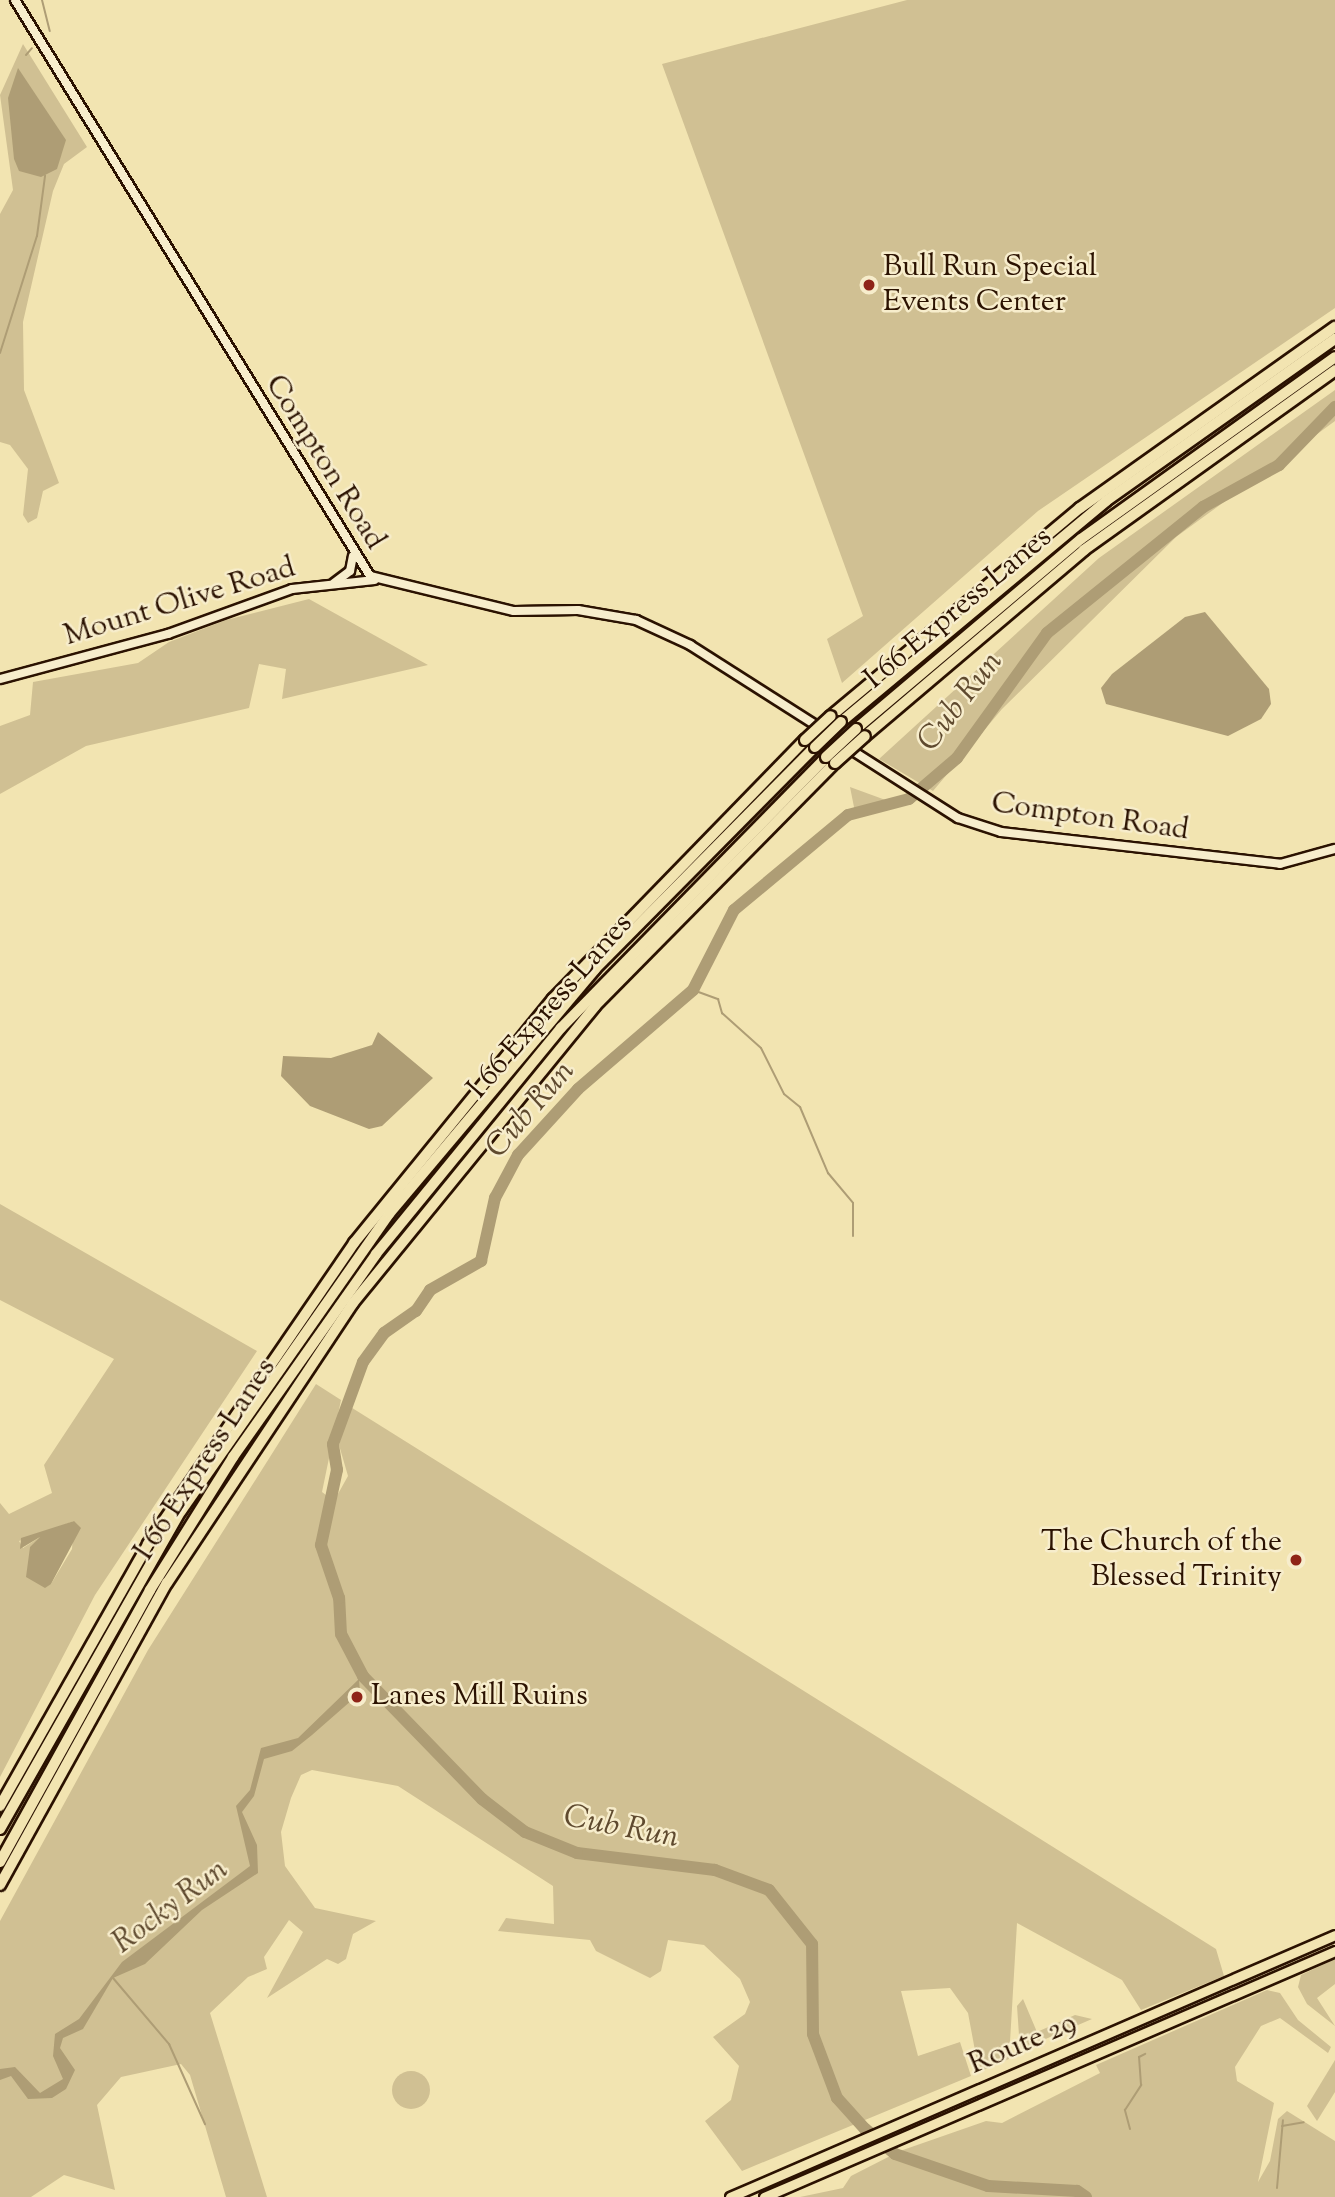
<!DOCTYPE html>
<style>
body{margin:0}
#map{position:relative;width:1335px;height:2197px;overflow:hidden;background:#f2e4b1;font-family:"Sorts Mill Goudy",serif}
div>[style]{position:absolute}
.green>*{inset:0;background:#d0c093}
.round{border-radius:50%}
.water>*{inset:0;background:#ae9d75}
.stream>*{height:2px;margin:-1px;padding:0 1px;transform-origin:1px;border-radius:1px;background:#ae9d75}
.river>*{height:12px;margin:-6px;padding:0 6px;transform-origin:6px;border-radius:6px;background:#ae9d75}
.roads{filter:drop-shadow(2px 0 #2b1201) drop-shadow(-2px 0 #2b1201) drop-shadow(0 2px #2b1201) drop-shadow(0 -2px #2b1201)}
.secondary>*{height:8px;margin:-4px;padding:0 4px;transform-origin:4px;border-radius:4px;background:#f7edcc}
.primary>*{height:9px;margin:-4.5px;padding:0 4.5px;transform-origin:4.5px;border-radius:4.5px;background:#f2e4b1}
.highway>*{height:10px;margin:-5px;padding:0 5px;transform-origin:5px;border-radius:5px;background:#f2e4b1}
.bridges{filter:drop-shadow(2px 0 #2b1201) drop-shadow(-2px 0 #2b1201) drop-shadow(0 2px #2b1201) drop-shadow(0 -2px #2b1201)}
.highway-bridge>*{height:10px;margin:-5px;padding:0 5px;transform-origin:5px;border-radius:5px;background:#f2e4b1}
.dots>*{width:19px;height:19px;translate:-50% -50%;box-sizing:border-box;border:4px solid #f7edcc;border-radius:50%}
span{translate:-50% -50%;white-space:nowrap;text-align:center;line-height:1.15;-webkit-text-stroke:5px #f7edcc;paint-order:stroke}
.poi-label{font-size:30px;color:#2b1201}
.left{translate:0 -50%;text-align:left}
.right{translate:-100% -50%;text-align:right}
.street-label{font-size:30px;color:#2b1201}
.water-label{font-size:32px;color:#5f4a2f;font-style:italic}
</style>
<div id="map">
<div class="green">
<i style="clip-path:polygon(907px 0,1335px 0,1335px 308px,1038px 511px,842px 683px,827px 639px,863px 616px,662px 64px)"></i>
<i style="clip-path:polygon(23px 44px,87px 147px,64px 164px,53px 191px,23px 322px,24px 390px,59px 483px,43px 491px,37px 518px,28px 523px,23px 515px,28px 469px,10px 445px,0 442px,0 214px,13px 190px,0 95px)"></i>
<i style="clip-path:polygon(1335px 390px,1335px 421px,1176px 537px,1002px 709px,933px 791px,879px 759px,1099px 558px)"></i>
<i style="clip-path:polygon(309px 599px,428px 665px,282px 699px,286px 669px,259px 664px,249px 708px,86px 746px,0 794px,0 726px,30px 715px,33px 682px,138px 663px,169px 642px,226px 620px)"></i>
<i style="clip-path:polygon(850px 787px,891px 802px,856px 817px)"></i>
<i style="clip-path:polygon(evenodd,0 1204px,257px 1351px,95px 1595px,0 1777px,0 1503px,9px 1514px,52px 1493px,44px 1465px,114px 1359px,0 1300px,0 1204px,74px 1521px,72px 1549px,51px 1584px,30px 1561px,40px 1537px,23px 1548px,19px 1541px,74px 1521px)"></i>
<i style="clip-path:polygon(316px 1384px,341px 1400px,322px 1492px,334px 1501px,348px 1476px,339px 1445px,349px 1406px,1216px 1949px,1224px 1976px,1141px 2010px,1122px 1980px,1017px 1923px,1009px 2059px,979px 2072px,968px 2013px,950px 1988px,901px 1991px,918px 2056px,960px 2042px,971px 2076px,742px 2171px,705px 2121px,731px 2100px,739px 2066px,713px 2037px,745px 2014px,750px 2002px,740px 1979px,704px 1945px,668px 1940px,661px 1971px,650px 1978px,596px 1951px,590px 1940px,498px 1931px,506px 1918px,554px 1924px,553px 1886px,398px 1786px,312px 1770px,301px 1775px,291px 1798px,281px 1832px,285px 1866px,315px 1908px,376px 1921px,353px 1934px,346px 1959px,338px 1964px,327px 1959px,267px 1998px,303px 1932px,289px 1920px,264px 1957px,267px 1969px,248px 1977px,210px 2013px,267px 2197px,226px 2197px,190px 2075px,181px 2064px,121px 2077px,97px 2105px,115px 2190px,64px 2175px,31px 2197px,0 2197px,0 1921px,148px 1650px)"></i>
<i style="clip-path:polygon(1335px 1959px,1335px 1984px,1317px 1998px,1335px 2026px,1307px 2004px,1298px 1987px,1301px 1975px)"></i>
<i style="clip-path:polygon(1267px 1990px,1280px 1993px,1298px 2020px,1331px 2047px,1328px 2053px,1280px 2018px,1261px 2026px,1235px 2067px,1237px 2081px,1274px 2103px,1258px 2182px,1270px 2161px,1278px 2119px,1287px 2111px,1335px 2141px,1335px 2197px,800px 2197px,843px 2188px,851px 2176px,900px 2151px,986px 2121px,1002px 2123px,1100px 2073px,1096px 2065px)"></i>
<i style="clip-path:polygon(1023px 1999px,1037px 2032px,1075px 2015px,1092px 2019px,1020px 2050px,1017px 2006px)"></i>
<i style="clip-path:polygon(1335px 2060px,1335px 2092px,1317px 2121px,1307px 2106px)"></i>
<i class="round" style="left:392px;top:2071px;width:38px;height:38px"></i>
</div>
<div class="water">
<i style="clip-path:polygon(18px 68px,66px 140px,57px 169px,41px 177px,19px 171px,14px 159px,8px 98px)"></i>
<i style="clip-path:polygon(1205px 612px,1269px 689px,1271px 704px,1261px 719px,1228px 736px,1106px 704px,1101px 688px,1112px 674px,1185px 617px)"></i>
<i style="clip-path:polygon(378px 1032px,433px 1078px,382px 1126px,369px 1129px,310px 1106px,281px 1076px,283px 1056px,331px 1058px,372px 1045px)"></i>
<i style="clip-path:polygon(74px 1521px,81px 1528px,51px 1584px,45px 1588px,26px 1577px,30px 1547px,40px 1537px,20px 1549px,21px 1538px)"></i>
<i style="clip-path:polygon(359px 1679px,360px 1693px,312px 1735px,292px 1751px,264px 1759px,254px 1796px,242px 1812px,257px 1845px,258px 1873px,202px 1910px,145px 1964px,113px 1978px,83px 2029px,63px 2038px,60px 2048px,75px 2070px,66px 2089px,52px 2098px,28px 2099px,11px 2076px,0 2080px,0 2069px,15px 2067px,40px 2093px,63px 2079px,53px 2056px,55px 2034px,79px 2019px,122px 1962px,250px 1866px,236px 1806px,250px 1790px,261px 1748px,298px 1738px)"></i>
</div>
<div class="stream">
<i style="left:42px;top:0;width:32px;rotate:76deg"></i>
<i style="left:26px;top:55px;width:9px;rotate:-49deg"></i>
<i style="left:0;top:353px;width:123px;rotate:-72.5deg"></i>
<i style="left:37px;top:236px;width:61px;rotate:-82.4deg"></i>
<i style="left:693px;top:990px;width:27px;rotate:20deg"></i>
<i style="left:718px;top:999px;width:15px;rotate:74deg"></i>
<i style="left:722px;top:1013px;width:52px;rotate:41.9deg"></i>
<i style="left:761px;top:1048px;width:51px;rotate:63.4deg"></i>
<i style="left:784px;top:1094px;width:21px;rotate:39deg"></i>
<i style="left:800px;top:1107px;width:72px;rotate:67deg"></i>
<i style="left:828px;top:1173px;width:39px;rotate:50deg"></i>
<i style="left:853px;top:1203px;width:33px;rotate:90deg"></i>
<i style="left:113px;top:1978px;width:87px;rotate:49.7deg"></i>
<i style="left:169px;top:2044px;width:88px;rotate:65.8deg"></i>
<i style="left:1282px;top:2126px;width:22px;rotate:-10deg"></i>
<i style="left:1130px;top:2129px;width:20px;rotate:-105deg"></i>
<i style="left:1125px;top:2110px;width:30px;rotate:-57deg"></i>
<i style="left:1141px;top:2085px;width:28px;rotate:-94deg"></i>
<i style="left:1139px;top:2057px;width:7px;rotate:-27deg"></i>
<i style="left:1277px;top:2188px;width:68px;rotate:-85deg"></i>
</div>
<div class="river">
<i style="left:1086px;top:2197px;width:11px;rotate:-146deg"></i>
<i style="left:1077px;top:2191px;width:89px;rotate:-176.8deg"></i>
<i style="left:988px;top:2186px;width:98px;rotate:-161deg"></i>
<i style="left:895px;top:2154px;width:39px;rotate:-140deg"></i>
<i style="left:865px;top:2129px;width:42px;rotate:-132.1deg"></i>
<i style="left:837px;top:2098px;width:68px;rotate:-110.6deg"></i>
<i style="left:813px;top:2034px;width:90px;rotate:-90.6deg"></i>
<i style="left:812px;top:1944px;width:69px;rotate:-128.5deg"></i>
<i style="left:769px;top:1890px;width:58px;rotate:-159.7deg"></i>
<i style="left:715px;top:1870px;width:139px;rotate:-173deg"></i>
<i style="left:577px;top:1853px;width:56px;rotate:-158deg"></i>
<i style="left:525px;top:1832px;width:54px;rotate:-142.5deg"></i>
<i style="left:482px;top:1799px;width:171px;rotate:-134.1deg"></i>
<i style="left:363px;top:1676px;width:47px;rotate:-117.6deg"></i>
<i style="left:341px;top:1634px;width:36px;rotate:-93deg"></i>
<i style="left:339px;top:1598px;width:56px;rotate:-108.8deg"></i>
<i style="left:321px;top:1545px;width:77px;rotate:-78deg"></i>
<i style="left:337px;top:1470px;width:26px;rotate:-99deg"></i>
<i style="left:333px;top:1444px;width:87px;rotate:-69.9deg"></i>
<i style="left:363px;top:1362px;width:36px;rotate:-54deg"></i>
<i style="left:384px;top:1333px;width:39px;rotate:-35deg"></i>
<i style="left:416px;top:1311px;width:25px;rotate:-56deg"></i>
<i style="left:430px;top:1290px;width:59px;rotate:-29.6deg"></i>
<i style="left:481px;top:1261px;width:65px;rotate:-77.5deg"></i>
<i style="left:495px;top:1198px;width:49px;rotate:-61.9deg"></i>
<i style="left:518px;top:1155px;width:89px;rotate:-47.7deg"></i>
<i style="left:578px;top:1089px;width:152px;rotate:-40.7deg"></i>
<i style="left:693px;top:990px;width:90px;rotate:-62.9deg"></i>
<i style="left:734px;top:910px;width:148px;rotate:-39.8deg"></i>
<i style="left:848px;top:815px;width:63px;rotate:-14.7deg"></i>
<i style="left:909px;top:799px;width:63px;rotate:-40.5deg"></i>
<i style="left:957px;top:758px;width:154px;rotate:-54.2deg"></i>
<i style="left:1047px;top:633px;width:201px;rotate:-38.9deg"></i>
<i style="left:1203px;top:507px;width:87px;rotate:-28.9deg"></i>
<i style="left:1279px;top:465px;width:81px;rotate:-46deg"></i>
</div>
<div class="roads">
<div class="secondary">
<i style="left:15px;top:0;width:677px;rotate:58.35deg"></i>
<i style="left:370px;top:576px;width:148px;rotate:13.7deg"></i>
<i style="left:514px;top:611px;width:64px;rotate:-0.9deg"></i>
<i style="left:578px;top:610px;width:59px;rotate:9.8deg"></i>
<i style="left:636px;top:620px;width:60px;rotate:24.8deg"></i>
<i style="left:690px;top:645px;width:147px;rotate:32.5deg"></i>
<i style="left:334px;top:583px;width:20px;rotate:-37deg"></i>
<i style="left:350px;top:571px;width:15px;rotate:-79deg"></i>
<i style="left:0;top:679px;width:174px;rotate:-15deg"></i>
<i style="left:168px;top:634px;width:132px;rotate:-19.9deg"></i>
<i style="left:292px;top:589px;width:83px;rotate:-6.2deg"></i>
<i style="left:856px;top:753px;width:121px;rotate:32.5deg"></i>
<i style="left:958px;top:818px;width:45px;rotate:18deg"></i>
<i style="left:1001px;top:832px;width:281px;rotate:6.5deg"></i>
<i style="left:1280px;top:864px;width:57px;rotate:-15.3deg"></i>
</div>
<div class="primary">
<i style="left:730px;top:2197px;width:659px;rotate:-23.42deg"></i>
<i style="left:764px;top:2197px;width:622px;rotate:-23.31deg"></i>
</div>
<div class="highway">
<i style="left:831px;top:716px;width:324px;rotate:-39.9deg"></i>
<i style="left:1080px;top:508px;width:313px;rotate:-35.4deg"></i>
<i style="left:841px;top:722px;width:345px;rotate:-39.8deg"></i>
<i style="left:1106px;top:501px;width:281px;rotate:-35.3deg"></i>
<i style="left:856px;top:729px;width:294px;rotate:-40.2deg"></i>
<i style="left:1081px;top:539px;width:312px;rotate:-35.6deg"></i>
<i style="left:865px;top:736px;width:287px;rotate:-40.3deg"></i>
<i style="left:1084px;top:550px;width:309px;rotate:-35.6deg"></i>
<i style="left:0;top:1806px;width:301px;rotate:-60.5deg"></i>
<i style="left:148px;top:1544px;width:365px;rotate:-55.6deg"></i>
<i style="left:354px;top:1243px;width:315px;rotate:-50.8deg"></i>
<i style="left:553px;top:999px;width:361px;rotate:-45.8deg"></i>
<i style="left:0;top:1829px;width:366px;rotate:-60.4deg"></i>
<i style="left:181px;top:1511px;width:363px;rotate:-55deg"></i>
<i style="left:389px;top:1214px;width:320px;rotate:-49.9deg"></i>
<i style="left:595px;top:969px;width:313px;rotate:-45.3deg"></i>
<i style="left:0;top:1862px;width:311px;rotate:-61.1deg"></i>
<i style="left:150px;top:1590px;width:157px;rotate:-58deg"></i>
<i style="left:233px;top:1457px;width:248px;rotate:-54.8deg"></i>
<i style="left:376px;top:1254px;width:292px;rotate:-50.7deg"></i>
<i style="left:561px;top:1028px;width:379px;rotate:-45.6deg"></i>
<i style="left:0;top:1885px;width:345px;rotate:-61.1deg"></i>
<i style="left:167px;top:1583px;width:336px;rotate:-56.4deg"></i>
<i style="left:353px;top:1303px;width:383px;rotate:-50.8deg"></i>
<i style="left:595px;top:1006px;width:342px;rotate:-45.4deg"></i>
</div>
</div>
<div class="bridges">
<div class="highway-bridge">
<i style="left:805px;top:740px;width:35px;rotate:-43deg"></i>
<i style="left:815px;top:747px;width:36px;rotate:-44deg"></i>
<i style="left:826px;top:757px;width:41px;rotate:-43deg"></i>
<i style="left:835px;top:763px;width:40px;rotate:-42deg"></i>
</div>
</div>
<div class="dots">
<i style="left:869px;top:285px;background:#8f2418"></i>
<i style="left:1296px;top:1560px;background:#8f2418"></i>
<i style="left:357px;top:1697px;background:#8f2418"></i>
</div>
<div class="poi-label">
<span class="left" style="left:883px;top:285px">Bull Run Special<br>Events Center</span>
<span class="right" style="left:1282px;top:1560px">The Church of the<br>Blessed Trinity</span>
<span class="left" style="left:371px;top:1697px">Lanes Mill Ruins</span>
</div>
<div class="street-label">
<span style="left:324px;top:463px;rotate:58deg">Compton Road</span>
<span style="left:180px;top:603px;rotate:-17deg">Mount Olive Road</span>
<span style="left:959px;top:609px;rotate:-40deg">I 66 Express Lanes</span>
<span style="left:1090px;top:818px;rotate:8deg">Compton Road</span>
<span style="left:551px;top:1007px;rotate:-49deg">I 66 Express Lanes</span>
<span style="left:206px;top:1460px;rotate:-57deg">I 66 Express Lanes</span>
<span style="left:1023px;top:2045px;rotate:-23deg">Route 29</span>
</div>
<div class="water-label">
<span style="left:961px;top:702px;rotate:-52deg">Cub Run</span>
<span style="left:531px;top:1110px;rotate:-49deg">Cub Run</span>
<span style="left:621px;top:1828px;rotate:11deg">Cub Run</span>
<span style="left:171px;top:1907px;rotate:-37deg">Rocky Run</span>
</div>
</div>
